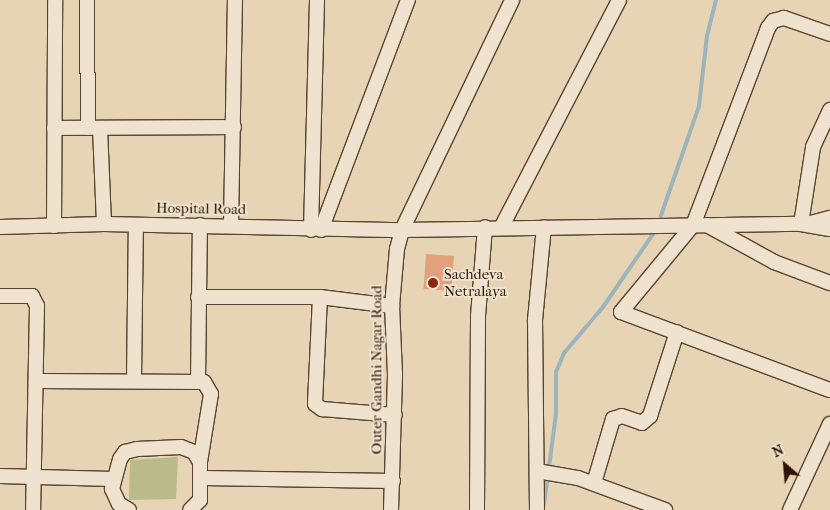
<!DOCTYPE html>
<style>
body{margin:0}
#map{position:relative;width:830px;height:510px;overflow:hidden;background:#e6d4b5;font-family:"IM FELL French Canon",serif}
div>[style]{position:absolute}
.green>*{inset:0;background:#babb8a}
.stream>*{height:4px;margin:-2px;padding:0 2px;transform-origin:2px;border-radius:2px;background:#9db5ba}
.building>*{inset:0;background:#e2a17d;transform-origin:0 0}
.roads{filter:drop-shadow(1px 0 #5a442f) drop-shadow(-1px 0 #5a442f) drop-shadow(0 1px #5a442f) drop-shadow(0 -1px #5a442f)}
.minor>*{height:14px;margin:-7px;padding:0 7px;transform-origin:7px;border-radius:7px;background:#efe3cf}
.dots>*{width:14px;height:14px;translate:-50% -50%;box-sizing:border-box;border:2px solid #efe3cf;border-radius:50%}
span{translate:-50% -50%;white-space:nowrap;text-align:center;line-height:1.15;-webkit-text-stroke:4px #efe3cf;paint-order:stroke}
.street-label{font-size:15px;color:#2b1402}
.poi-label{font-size:15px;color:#2b1402}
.left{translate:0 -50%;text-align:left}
.north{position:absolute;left:760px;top:440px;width:50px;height:50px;-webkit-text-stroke:4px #efe3cf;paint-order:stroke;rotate:333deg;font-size:14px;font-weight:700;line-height:20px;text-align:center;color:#2b1402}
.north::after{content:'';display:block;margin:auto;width:18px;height:22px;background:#2b1402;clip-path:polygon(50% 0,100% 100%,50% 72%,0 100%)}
</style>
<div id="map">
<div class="green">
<i style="clip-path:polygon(178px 457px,176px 499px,129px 500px,130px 460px)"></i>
</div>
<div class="stream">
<i style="left:658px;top:224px;width:125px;rotate:-70.8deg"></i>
<i style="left:699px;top:106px;width:70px;rotate:-83.5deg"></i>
<i style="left:707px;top:36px;width:37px;rotate:-76deg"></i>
<i style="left:544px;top:505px;width:92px;rotate:-82.5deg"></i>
<i style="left:556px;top:414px;width:42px;rotate:-90deg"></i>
<i style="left:556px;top:372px;width:21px;rotate:-67deg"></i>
<i style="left:564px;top:353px;width:60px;rotate:-49.7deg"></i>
<i style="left:603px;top:307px;width:92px;rotate:-55.6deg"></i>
</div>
<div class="building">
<i style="left:426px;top:254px;width:28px;height:35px;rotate:4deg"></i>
</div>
<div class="roads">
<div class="minor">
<i style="left:87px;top:0;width:128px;rotate:89.6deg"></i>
<i style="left:830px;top:34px;width:49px;rotate:-160.8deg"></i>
<i style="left:784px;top:18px;width:11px;rotate:165deg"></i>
<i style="left:773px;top:21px;width:9px;rotate:126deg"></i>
<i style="left:768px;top:28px;width:211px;rotate:110.8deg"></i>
<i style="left:693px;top:225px;width:113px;rotate:129.6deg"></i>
<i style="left:621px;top:312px;width:223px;rotate:20.5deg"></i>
<i style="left:54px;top:128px;width:180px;rotate:-0.3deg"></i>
<i style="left:100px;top:128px;width:96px;rotate:87.6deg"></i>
<i style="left:801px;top:224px;width:78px;rotate:-81.1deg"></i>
<i style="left:813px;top:147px;width:41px;rotate:-65.3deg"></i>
<i style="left:807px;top:224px;width:24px;rotate:-15deg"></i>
<i style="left:707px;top:225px;width:77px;rotate:28.9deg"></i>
<i style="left:774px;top:262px;width:60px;rotate:20.6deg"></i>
<i style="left:54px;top:226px;width:226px;rotate:-89.7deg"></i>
<i style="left:231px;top:226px;width:226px;rotate:-89deg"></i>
<i style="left:502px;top:226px;width:254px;rotate:-62.6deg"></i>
<i style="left:0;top:227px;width:104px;rotate:-1.7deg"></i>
<i style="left:104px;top:224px;width:298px;rotate:1.2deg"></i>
<i style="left:402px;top:230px;width:399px;rotate:-0.9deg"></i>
<i style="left:801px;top:224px;width:29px;rotate:10deg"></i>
<i style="left:311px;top:230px;width:230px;rotate:-88.5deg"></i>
<i style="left:321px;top:230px;width:246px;rotate:-69.3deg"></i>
<i style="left:0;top:296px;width:32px"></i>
<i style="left:32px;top:296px;width:11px;rotate:63deg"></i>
<i style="left:37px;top:306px;width:204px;rotate:91.1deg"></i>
<i style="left:198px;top:297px;width:122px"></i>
<i style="left:320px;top:297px;width:73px;rotate:7.1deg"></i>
<i style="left:320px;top:297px;width:107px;rotate:92.7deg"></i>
<i style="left:315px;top:404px;width:9px;rotate:36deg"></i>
<i style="left:322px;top:409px;width:73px;rotate:4.7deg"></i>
<i style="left:134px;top:380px;width:155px;rotate:-89.3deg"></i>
<i style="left:36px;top:381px;width:168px;rotate:0.3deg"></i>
<i style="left:204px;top:382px;width:14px;rotate:60deg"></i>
<i style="left:211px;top:394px;width:69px;rotate:99.2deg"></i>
<i style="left:198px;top:382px;width:157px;rotate:-89.3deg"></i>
<i style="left:537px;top:471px;width:42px;rotate:9.7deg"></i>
<i style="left:578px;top:478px;width:93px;rotate:20.2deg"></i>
<i style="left:0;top:476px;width:113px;rotate:1.5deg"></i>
<i style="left:202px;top:478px;width:191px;rotate:0.9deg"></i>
<i style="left:594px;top:483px;width:67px;rotate:-73.5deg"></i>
<i style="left:613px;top:419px;width:9px;rotate:-18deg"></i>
<i style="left:622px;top:416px;width:21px;rotate:19deg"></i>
<i style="left:642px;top:423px;width:11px;rotate:-41deg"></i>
<i style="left:650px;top:416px;width:88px;rotate:-72.2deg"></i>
<i style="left:129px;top:510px;width:12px;rotate:-149deg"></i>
<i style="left:119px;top:504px;width:17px;rotate:-115deg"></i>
<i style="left:112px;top:489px;width:31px;rotate:-75deg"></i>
<i style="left:120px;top:459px;width:9px;rotate:-54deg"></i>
<i style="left:125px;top:452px;width:12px;rotate:-14deg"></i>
<i style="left:137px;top:449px;width:44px;rotate:-2.6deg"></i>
<i style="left:181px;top:447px;width:14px;rotate:21deg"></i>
<i style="left:194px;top:452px;width:12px;rotate:59deg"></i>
<i style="left:200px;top:462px;width:38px;rotate:90deg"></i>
<i style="left:200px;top:500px;width:14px;rotate:135deg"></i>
<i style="left:391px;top:510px;width:136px;rotate:-88.3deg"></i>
<i style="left:395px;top:374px;width:68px;rotate:-92.5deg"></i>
<i style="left:392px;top:306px;width:57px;rotate:-85deg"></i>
<i style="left:397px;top:249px;width:20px;rotate:-75deg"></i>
<i style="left:402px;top:230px;width:255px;rotate:-64.4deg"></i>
<i style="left:477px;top:510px;width:194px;rotate:-89.7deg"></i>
<i style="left:478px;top:316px;width:89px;rotate:-85.5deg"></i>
<i style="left:537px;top:510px;width:190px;rotate:-90.6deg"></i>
<i style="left:535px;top:320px;width:93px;rotate:-84.5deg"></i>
<i style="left:790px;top:510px;width:95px;rotate:-65.1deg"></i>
</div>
</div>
<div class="dots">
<i style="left:433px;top:283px;background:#8f2418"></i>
</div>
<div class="street-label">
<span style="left:201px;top:209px;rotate:1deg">Hospital Road</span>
<span style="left:377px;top:370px;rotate:-90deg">Outer Gandhi Nagar Road</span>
</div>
<div class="poi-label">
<span class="left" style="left:444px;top:283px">Sachdeva<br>Netralaya</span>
</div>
<div class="north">N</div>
</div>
